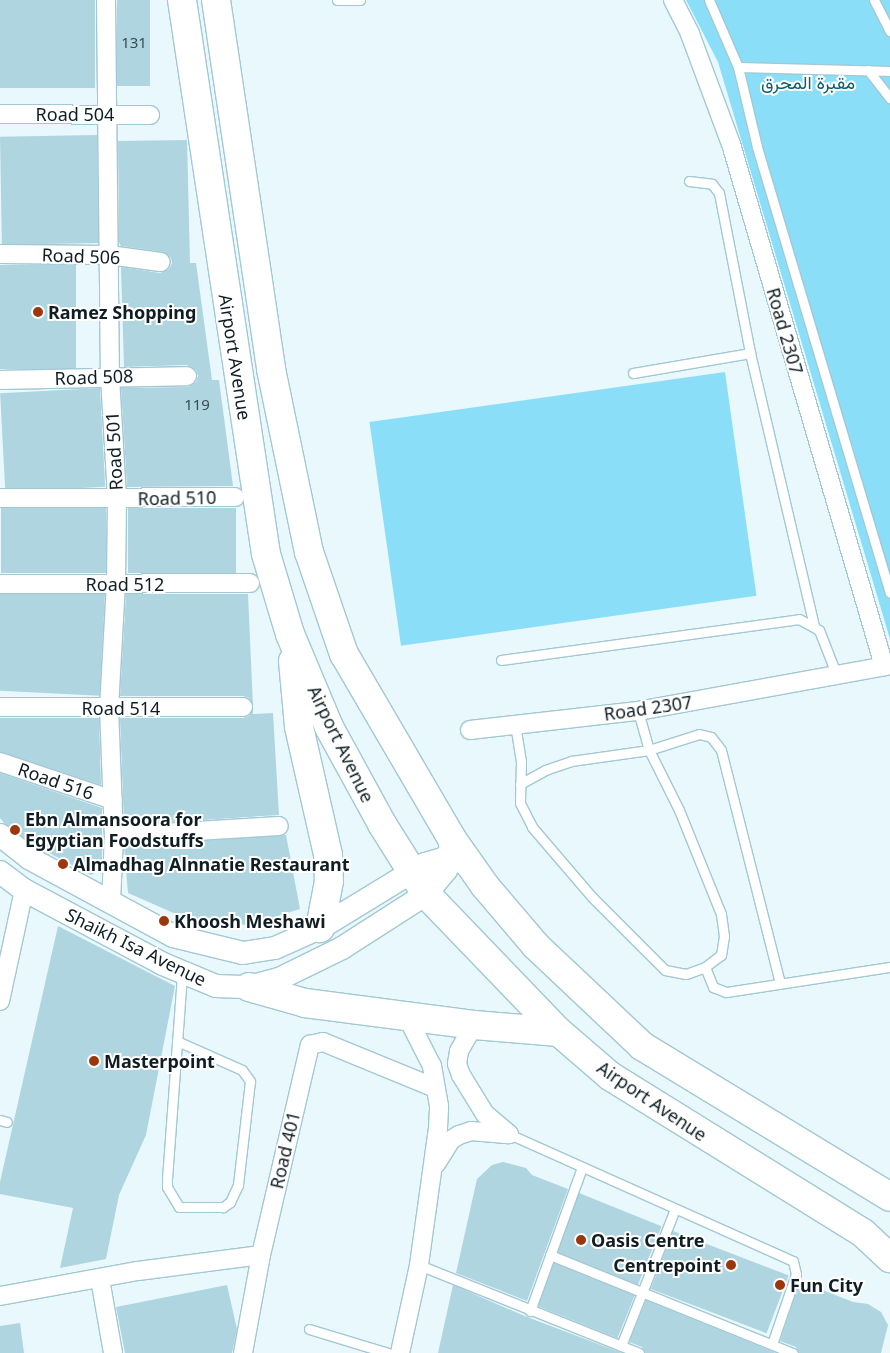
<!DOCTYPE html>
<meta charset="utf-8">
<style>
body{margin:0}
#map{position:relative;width:890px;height:1353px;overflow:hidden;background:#e9f8fd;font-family:"Noto Sans",Vazirmatn,sans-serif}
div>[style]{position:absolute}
.green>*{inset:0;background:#8bdef7;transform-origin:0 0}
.building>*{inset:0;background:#afd5e1;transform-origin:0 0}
.roads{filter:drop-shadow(1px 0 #a2c8d4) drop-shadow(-1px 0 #a2c8d4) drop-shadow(0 1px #a2c8d4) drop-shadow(0 -1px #a2c8d4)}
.service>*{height:9px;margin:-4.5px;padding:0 4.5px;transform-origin:4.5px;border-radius:4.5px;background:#fff}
.minor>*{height:18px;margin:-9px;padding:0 9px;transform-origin:9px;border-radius:9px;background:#fff}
.tertiary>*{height:22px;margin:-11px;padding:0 11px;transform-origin:11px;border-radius:11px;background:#fff}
.primary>*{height:28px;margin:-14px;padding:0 14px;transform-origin:14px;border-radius:14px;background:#fff}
.dots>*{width:14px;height:14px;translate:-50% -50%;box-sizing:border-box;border:2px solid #fff;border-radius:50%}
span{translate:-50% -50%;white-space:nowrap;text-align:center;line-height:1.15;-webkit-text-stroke:4px #fff;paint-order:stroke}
.number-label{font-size:15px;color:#384c52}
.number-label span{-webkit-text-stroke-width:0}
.park-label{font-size:18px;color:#095e71}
.street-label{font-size:18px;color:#101e23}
.poi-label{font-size:18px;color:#101e23;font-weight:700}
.left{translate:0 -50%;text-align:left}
.right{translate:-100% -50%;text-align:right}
</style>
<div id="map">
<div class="green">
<i style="clip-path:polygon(686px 0,890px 0,890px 639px,718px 62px)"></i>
<i style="left:725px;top:372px;width:226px;height:359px;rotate:82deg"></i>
</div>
<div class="building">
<i style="left:0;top:0;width:95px;height:88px"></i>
<i style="left:117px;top:0;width:33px;height:86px"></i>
<i style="left:97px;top:135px;width:108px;height:97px;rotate:89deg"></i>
<i style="clip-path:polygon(187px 140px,190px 263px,196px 263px,212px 380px,219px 380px,233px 486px,127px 487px,121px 388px,188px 387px,196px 382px,198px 376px,196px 370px,187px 365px,124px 367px,121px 267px,160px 273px,169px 269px,172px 263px,171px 258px,163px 252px,121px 246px,119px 242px,118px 141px)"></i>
<i style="left:0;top:265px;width:76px;height:104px"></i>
<i style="left:100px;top:388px;width:99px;height:100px;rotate:87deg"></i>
<i style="left:106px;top:508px;width:65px;height:105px;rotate:90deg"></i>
<i style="left:128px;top:508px;width:108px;height:65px"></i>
<i style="left:105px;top:594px;width:102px;height:105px;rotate:93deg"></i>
<i style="clip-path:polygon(126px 594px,248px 594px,253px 706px,249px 698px,243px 696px,120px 696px)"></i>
<i style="clip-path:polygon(253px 708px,253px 714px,273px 713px,279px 815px,124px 825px,120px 718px,243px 718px,249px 716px)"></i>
<i style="clip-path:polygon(0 718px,99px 718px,101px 785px,0 752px)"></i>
<i style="clip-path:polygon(0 773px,102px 808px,102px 869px,91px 875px,32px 844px,4px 823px,0 818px)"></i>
<i style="clip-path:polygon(286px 835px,300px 909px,249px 925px,194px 922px,128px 893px,124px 846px)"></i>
<i style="clip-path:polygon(58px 926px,175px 986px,146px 1135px,119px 1195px,106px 1259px,60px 1268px,73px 1208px,0 1194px,0 1182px)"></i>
<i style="clip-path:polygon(503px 1162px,526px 1168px,532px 1175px,568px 1189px,527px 1301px,456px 1273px,477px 1179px,492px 1165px)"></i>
<i style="left:579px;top:1193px;width:89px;height:63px;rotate:22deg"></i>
<i style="left:673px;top:1231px;width:124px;height:62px;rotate:21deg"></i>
<i style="left:554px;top:1263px;width:87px;height:46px;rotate:22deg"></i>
<i style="clip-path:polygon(800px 1281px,853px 1302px,868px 1304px,881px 1312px,888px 1325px,881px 1353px,799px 1353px,796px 1347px,780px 1341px)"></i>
<i style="clip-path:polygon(227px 1285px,237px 1329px,232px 1353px,125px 1353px,116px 1307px)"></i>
<i style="clip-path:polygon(453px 1285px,527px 1317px,622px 1353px,438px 1353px)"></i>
<i style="clip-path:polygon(646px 1300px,776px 1353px,645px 1353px,642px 1347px,629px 1342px)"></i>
<i style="clip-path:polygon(20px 1323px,24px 1353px,0 1353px,0 1326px)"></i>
</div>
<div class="roads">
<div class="service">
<i style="left:337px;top:0;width:23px"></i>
<i style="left:709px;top:0;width:73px;rotate:66.6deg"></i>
<i style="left:738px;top:67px;width:82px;rotate:76.6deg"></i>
<i style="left:757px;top:147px;width:465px;rotate:73.4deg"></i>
<i style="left:874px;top:0;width:35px;rotate:63deg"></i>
<i style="left:738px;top:67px;width:152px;rotate:1.5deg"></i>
<i style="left:868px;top:70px;width:36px;rotate:52deg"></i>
<i style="left:689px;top:181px;width:23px;rotate:7deg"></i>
<i style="left:712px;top:184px;width:11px;rotate:52deg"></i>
<i style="left:719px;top:193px;width:163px;rotate:79deg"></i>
<i style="left:750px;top:353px;width:279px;rotate:76.8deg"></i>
<i style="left:633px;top:373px;width:119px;rotate:-9.7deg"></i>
<i style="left:501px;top:660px;width:301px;rotate:-7.8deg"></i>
<i style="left:799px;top:619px;width:23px;rotate:29deg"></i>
<i style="left:819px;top:630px;width:49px;rotate:68.6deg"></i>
<i style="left:515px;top:724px;width:37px;rotate:81deg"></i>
<i style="left:521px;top:761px;width:42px;rotate:91.4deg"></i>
<i style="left:520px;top:803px;width:27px;rotate:63deg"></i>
<i style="left:532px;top:827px;width:92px;rotate:49.4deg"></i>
<i style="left:592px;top:897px;width:103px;rotate:45deg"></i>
<i style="left:665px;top:970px;width:21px;rotate:11deg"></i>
<i style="left:686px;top:974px;width:20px;rotate:-20deg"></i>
<i style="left:705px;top:967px;width:20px;rotate:-37deg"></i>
<i style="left:721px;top:955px;width:19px;rotate:-81deg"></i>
<i style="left:724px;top:936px;width:22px;rotate:-98deg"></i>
<i style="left:721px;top:914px;width:112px;rotate:-112deg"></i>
<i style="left:679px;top:810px;width:67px;rotate:-116.6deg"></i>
<i style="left:649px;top:750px;width:41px;rotate:-105.8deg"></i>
<i style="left:520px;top:784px;width:29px;rotate:-29deg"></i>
<i style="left:545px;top:770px;width:28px;rotate:-19deg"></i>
<i style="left:571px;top:761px;width:79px;rotate:-8deg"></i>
<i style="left:649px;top:750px;width:52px;rotate:-17.7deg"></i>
<i style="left:699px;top:734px;width:12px;rotate:14deg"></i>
<i style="left:711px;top:737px;width:16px;rotate:52deg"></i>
<i style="left:721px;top:750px;width:241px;rotate:75.8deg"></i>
<i style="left:705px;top:967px;width:22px;rotate:68deg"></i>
<i style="left:713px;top:987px;width:14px;rotate:21deg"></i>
<i style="left:726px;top:992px;width:166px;rotate:-8.7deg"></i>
<i style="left:177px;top:1041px;width:71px;rotate:24deg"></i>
<i style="left:242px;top:1070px;width:14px;rotate:54deg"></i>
<i style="left:250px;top:1081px;width:105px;rotate:96.6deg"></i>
<i style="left:238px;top:1185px;width:19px;rotate:115deg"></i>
<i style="left:230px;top:1202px;width:9px;rotate:144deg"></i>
<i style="left:223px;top:1207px;width:44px;rotate:180deg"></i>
<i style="left:179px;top:1207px;width:23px;rotate:-121deg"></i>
<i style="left:167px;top:1187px;width:8px;rotate:-90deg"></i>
<i style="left:167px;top:1179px;width:207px;rotate:-85.8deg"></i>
<i style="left:0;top:1120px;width:7px;rotate:16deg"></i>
<i style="left:509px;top:1134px;width:311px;rotate:24.1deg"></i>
<i style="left:793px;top:1261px;width:13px;rotate:77deg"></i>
<i style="left:796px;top:1274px;width:74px;rotate:108.9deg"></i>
<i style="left:550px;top:1255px;width:262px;rotate:22deg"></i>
<i style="left:419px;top:1265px;width:237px;rotate:21.8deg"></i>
<i style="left:530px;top:1311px;width:153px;rotate:-70.1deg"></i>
<i style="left:309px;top:1329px;width:83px;rotate:16.9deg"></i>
<i style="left:621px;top:1346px;width:147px;rotate:-68.5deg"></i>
</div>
<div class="minor">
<i style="left:106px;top:0;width:377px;rotate:89.4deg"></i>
<i style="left:110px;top:377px;width:123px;rotate:86.7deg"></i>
<i style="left:117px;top:500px;width:83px;rotate:90.7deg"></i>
<i style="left:116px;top:583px;width:125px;rotate:93.2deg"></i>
<i style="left:109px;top:708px;width:128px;rotate:87.8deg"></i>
<i style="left:114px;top:836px;width:66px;rotate:92.6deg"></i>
<i style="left:673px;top:0;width:38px;rotate:63deg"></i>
<i style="left:690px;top:34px;width:117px;rotate:69.6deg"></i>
<i style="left:731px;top:144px;width:544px;rotate:73.66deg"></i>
<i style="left:0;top:114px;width:150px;rotate:0.4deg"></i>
<i style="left:0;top:254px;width:109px;rotate:0.5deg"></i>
<i style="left:109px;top:255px;width:52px;rotate:7.7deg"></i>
<i style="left:0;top:380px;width:187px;rotate:-1.2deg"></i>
<i style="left:0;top:498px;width:235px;rotate:-0.2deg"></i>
<i style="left:0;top:584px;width:250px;rotate:-0.2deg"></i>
<i style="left:0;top:707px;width:243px"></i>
<i style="left:470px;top:730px;width:169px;rotate:-6.5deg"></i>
<i style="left:638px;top:711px;width:256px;rotate:-10.3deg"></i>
<i style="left:0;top:762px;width:119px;rotate:18.6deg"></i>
<i style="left:114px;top:836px;width:165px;rotate:-3.5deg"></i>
<i style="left:0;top:1001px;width:114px;rotate:-77.8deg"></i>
<i style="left:474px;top:1025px;width:30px;rotate:120deg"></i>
<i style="left:459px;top:1051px;width:13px;rotate:99deg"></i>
<i style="left:457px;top:1064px;width:12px;rotate:70deg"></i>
<i style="left:461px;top:1075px;width:46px;rotate:58.4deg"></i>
<i style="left:485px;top:1114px;width:31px;rotate:40deg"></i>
<i style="left:436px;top:1164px;width:28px;rotate:-58deg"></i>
<i style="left:451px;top:1140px;width:9px;rotate:-32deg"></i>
<i style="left:459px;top:1135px;width:13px;rotate:-18deg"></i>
<i style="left:471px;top:1131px;width:38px;rotate:5deg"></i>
<i style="left:100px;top:1279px;width:75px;rotate:80deg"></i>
<i style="left:0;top:1296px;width:140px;rotate:-10.3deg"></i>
<i style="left:138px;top:1271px;width:124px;rotate:-7.4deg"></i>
<i style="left:243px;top:1353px;width:100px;rotate:-79.6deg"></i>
<i style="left:261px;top:1255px;width:216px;rotate:-76.9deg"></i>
<i style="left:310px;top:1045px;width:13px;rotate:-13deg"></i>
<i style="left:323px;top:1042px;width:121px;rotate:22.3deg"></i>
<i style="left:400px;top:1353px;width:90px;rotate:-77.8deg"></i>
<i style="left:419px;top:1265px;width:138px;rotate:-82.1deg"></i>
<i style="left:438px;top:1128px;width:22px;rotate:-87deg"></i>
<i style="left:439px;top:1106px;width:41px;rotate:-99.9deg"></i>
<i style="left:432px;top:1066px;width:55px;rotate:-117deg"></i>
</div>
<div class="tertiary">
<i style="left:0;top:835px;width:37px;rotate:38deg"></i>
<i style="left:29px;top:858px;width:164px;rotate:28.4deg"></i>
<i style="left:173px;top:936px;width:72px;rotate:13.7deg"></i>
<i style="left:243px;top:953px;width:32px;rotate:-9deg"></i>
<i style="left:275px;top:948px;width:49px;rotate:-24deg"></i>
<i style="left:320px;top:928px;width:123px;rotate:-31.4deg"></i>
<i style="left:425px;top:864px;width:18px;rotate:-16deg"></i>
<i style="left:442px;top:859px;width:20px;rotate:9deg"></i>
<i style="left:0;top:872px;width:30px;rotate:37deg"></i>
<i style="left:24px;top:890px;width:157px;rotate:28deg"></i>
<i style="left:163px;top:964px;width:57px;rotate:22.5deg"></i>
<i style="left:216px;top:986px;width:33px;rotate:2deg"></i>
<i style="left:249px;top:987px;width:31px;rotate:-15deg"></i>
<i style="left:279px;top:979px;width:70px;rotate:-26.2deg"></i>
<i style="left:342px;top:948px;width:100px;rotate:-32.7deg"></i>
<i style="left:426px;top:894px;width:31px;rotate:-50deg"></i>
<i style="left:446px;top:870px;width:32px;rotate:-79deg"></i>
</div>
<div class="primary">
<i style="left:182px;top:0;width:560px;rotate:81.38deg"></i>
<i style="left:266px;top:554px;width:84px;rotate:73.3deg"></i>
<i style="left:290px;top:634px;width:101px;rotate:67.2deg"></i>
<i style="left:329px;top:727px;width:111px;rotate:61.3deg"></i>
<i style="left:382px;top:824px;width:83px;rotate:57.8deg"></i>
<i style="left:426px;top:894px;width:192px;rotate:46.1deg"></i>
<i style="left:559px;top:1032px;width:67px;rotate:40.8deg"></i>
<i style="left:610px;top:1076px;width:298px;rotate:31.8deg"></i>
<i style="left:863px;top:1233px;width:37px;rotate:43deg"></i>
<i style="left:216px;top:0;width:373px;rotate:81.5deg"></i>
<i style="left:271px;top:369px;width:187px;rotate:78.3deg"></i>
<i style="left:309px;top:552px;width:108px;rotate:71.1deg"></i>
<i style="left:344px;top:654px;width:214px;rotate:59.7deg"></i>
<i style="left:452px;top:839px;width:57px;rotate:54.9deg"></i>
<i style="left:485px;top:886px;width:79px;rotate:49.6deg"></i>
<i style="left:536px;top:946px;width:146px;rotate:43.3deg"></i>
<i style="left:642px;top:1046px;width:290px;rotate:31.3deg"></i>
<i style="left:293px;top:661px;width:66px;rotate:84.8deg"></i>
<i style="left:299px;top:727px;width:131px;rotate:77.2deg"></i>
<i style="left:328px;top:855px;width:26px;rotate:88deg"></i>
<i style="left:329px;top:881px;width:48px;rotate:100.8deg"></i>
<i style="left:249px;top:987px;width:58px;rotate:15.9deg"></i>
<i style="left:305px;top:1003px;width:170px;rotate:7.4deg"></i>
<i style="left:474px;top:1025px;width:85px;rotate:4.7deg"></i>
</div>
</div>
<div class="dots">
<i style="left:38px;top:312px;background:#9c370c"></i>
<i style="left:15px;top:830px;background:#9c370c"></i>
<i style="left:63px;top:864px;background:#9c370c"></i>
<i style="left:164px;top:921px;background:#9c370c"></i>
<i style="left:94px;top:1061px;background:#9c370c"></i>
<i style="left:581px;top:1240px;background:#9c370c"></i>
<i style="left:731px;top:1265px;background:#9c370c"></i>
<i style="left:780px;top:1285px;background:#9c370c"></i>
</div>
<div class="number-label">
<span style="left:134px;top:43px">131</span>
<span style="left:197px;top:405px">119</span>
</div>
<div class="park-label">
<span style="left:808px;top:82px">مقبرة المحرق</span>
</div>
<div class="street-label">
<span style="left:75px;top:114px">Road 504</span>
<span style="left:81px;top:256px;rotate:2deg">Road 506</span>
<span style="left:785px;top:331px;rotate:74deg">Road 2307</span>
<span style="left:235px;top:357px;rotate:81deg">Airport Avenue</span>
<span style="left:94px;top:377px;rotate:-2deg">Road 508</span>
<span style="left:114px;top:451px;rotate:-93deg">Road 501</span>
<span style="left:177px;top:498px;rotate:-1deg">Road 510</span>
<span style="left:125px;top:584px">Road 512</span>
<span style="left:121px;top:708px">Road 514</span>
<span style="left:648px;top:708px;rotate:-8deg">Road 2307</span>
<span style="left:341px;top:744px;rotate:64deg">Airport Avenue</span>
<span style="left:56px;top:781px;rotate:19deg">Road 516</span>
<span style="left:136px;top:947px;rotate:26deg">Shaikh Isa Avenue</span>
<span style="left:652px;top:1101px;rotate:34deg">Airport Avenue</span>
<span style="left:285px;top:1150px;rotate:-77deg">Road 401</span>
</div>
<div class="poi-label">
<span class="left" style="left:48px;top:312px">Ramez Shopping</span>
<span class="left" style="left:25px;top:830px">Ebn Almansoora for<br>Egyptian Foodstuffs</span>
<span class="left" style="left:73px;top:864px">Almadhag Alnnatie Restaurant</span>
<span class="left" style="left:174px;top:921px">Khoosh Meshawi</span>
<span class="left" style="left:104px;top:1061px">Masterpoint</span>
<span class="left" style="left:591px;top:1240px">Oasis Centre</span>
<span class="right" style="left:721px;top:1265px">Centrepoint</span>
<span class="left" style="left:790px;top:1285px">Fun City</span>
</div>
</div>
